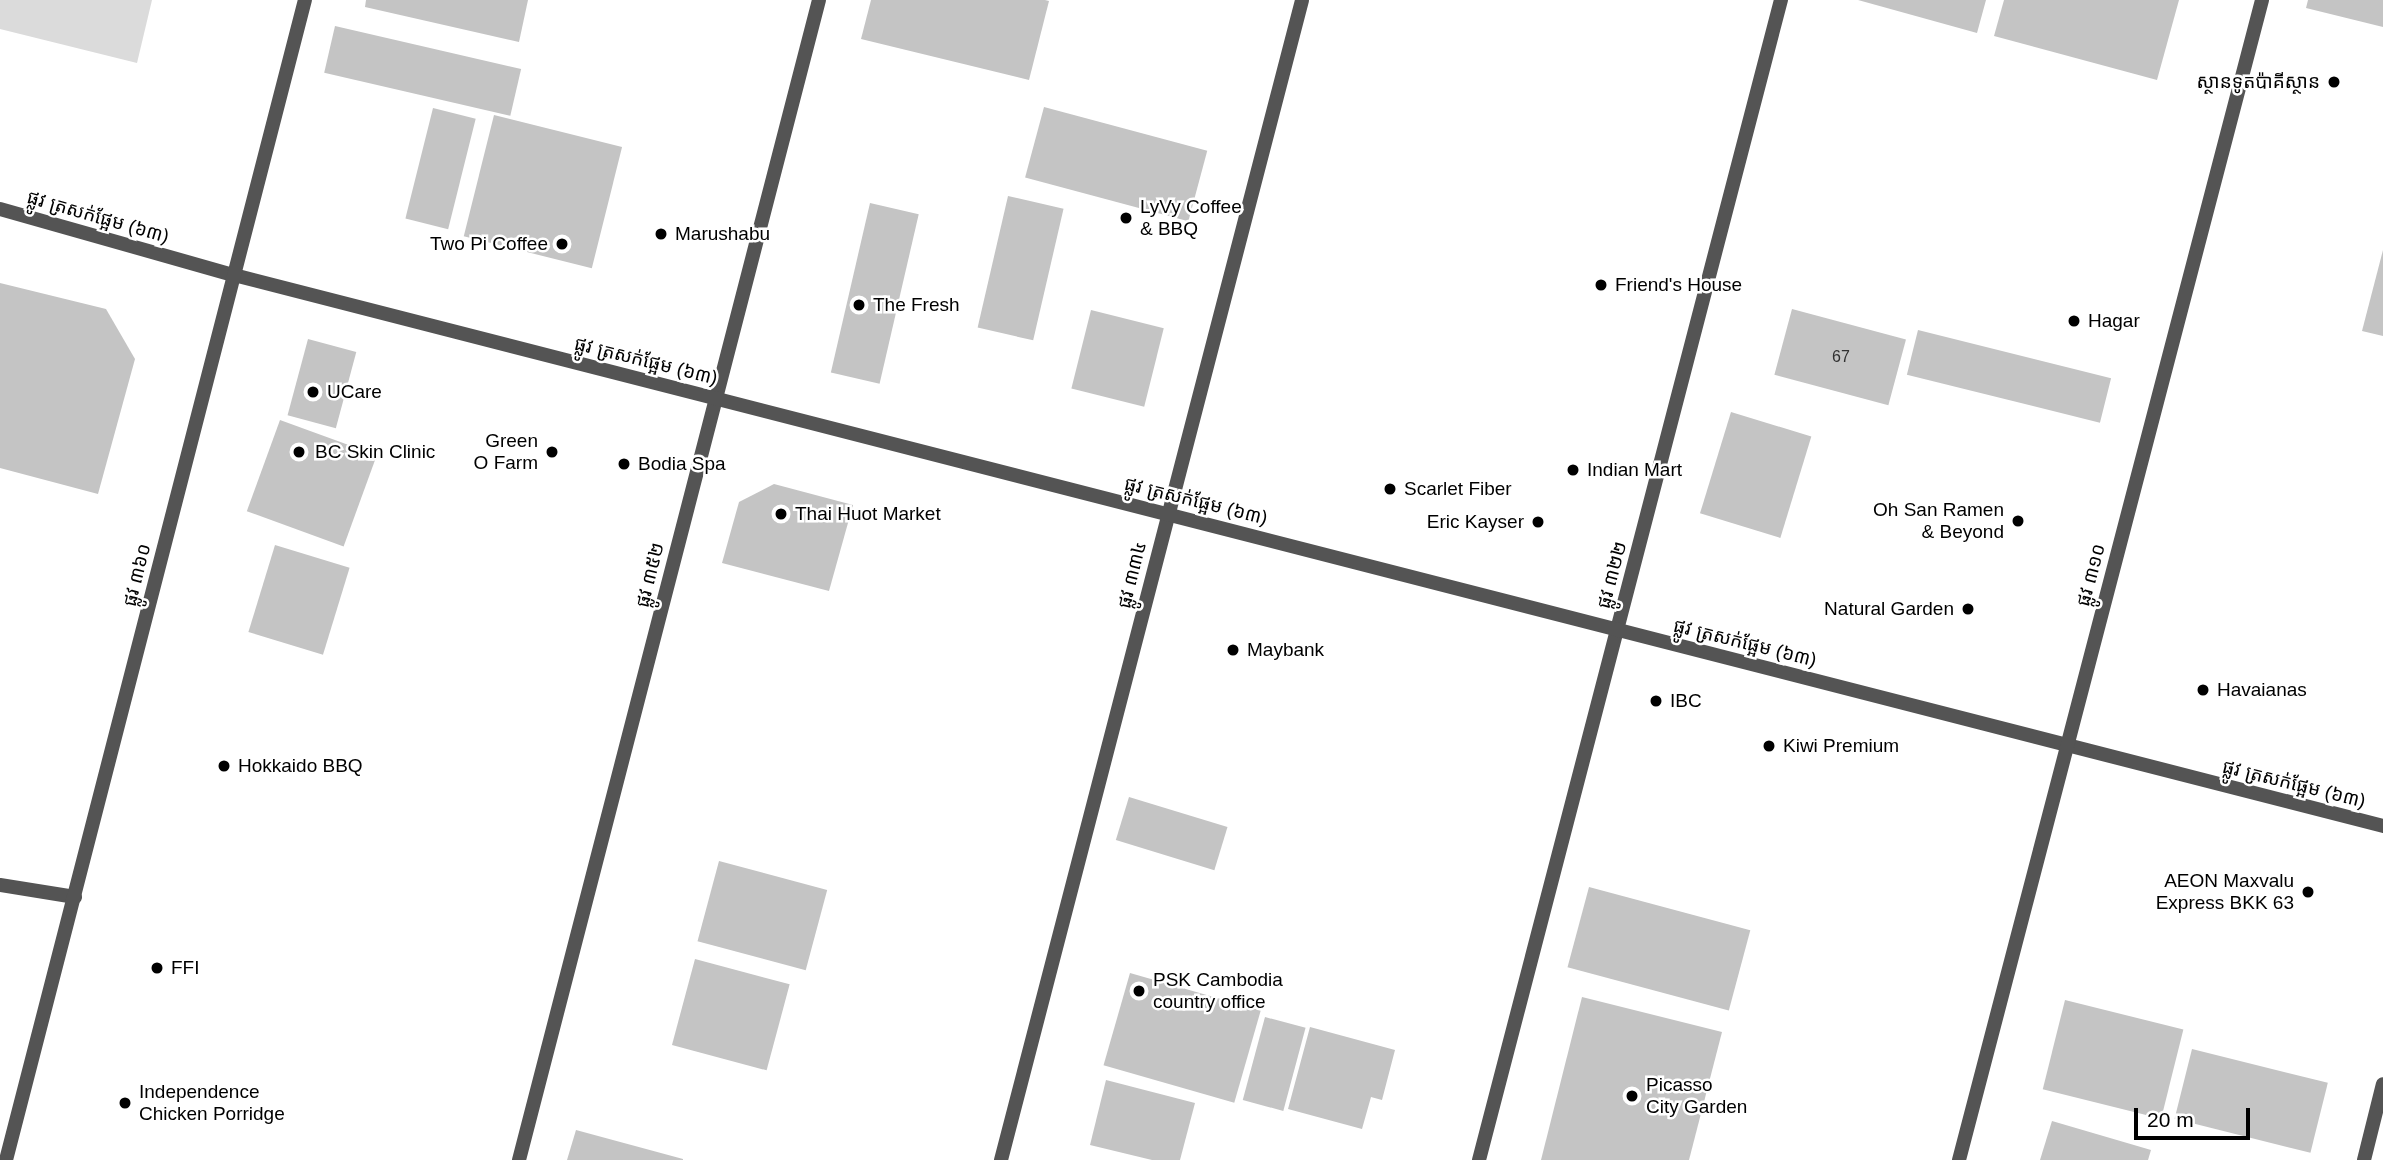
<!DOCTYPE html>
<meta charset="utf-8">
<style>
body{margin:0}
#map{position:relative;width:2383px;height:1160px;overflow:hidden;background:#fff;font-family:Arial,"Noto Sans Khmer",sans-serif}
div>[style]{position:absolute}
.green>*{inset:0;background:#dbdbdb}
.building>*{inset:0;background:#c4c4c4;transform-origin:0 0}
.service>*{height:14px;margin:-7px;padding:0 7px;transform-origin:7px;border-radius:7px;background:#545454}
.minor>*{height:14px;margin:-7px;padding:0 7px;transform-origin:7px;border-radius:7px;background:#545454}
.tertiary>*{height:14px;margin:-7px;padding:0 7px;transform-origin:7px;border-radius:7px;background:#545454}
.dots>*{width:19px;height:19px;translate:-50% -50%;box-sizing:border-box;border:4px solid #fff;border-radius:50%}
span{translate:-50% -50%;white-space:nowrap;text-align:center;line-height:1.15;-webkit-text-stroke:5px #fff;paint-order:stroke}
.number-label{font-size:16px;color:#313131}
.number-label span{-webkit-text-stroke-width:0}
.poi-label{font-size:19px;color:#000}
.right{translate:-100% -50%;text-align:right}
.left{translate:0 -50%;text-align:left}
.street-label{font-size:19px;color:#000}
.scale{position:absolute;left:2134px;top:1108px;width:116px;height:32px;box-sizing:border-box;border:4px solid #000;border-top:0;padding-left:9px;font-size:21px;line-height:24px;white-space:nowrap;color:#000;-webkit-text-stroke:5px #fff;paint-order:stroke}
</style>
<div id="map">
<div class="green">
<i style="clip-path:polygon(0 0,152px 0,137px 63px,0 29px)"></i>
</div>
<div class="building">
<i style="clip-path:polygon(366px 0,528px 0,519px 42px,365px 7px)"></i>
<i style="clip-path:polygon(871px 0,1045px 0,1049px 1px,1029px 80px,861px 39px)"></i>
<i style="clip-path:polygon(1858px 0,1986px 0,1977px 33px)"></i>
<i style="clip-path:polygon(2004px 0,2179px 0,2157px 80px,1994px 36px)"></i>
<i style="clip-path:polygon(2308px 0,2383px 0,2383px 27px,2306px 8px)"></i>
<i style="left:335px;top:26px;width:191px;height:48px;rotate:13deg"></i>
<i style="left:1044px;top:107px;width:169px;height:73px;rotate:15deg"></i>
<i style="left:433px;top:108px;width:44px;height:114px;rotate:14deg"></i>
<i style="left:494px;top:115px;width:132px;height:125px;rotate:14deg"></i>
<i style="left:1008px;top:196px;width:57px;height:135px;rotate:13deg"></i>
<i style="left:870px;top:203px;width:50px;height:174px;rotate:13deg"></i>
<i style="clip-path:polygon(2383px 250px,2383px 336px,2362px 331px)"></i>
<i style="clip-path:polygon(0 283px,106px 309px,135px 359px,98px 494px,0 468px)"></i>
<i style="left:1792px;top:309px;width:118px;height:68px;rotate:15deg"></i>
<i style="left:1091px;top:310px;width:75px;height:81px;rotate:14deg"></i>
<i style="left:1918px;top:330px;width:199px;height:46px;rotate:14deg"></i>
<i style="left:308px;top:339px;width:50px;height:79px;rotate:15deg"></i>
<i style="left:1731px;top:412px;width:84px;height:106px;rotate:17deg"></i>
<i style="left:280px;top:420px;width:103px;height:97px;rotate:20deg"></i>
<i style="clip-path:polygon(774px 484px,853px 505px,829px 591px,722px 563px,739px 502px)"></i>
<i style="left:275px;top:545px;width:78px;height:91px;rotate:17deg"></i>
<i style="left:1129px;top:797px;width:103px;height:45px;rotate:17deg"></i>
<i style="left:719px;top:861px;width:112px;height:83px;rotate:15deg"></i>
<i style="left:1589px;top:887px;width:167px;height:83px;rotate:15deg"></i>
<i style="left:695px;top:959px;width:98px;height:89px;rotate:15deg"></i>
<i style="left:1130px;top:973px;width:136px;height:96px;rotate:16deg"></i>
<i style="clip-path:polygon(1582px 997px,1722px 1032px,1689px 1160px,1541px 1160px)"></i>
<i style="left:2065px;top:1000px;width:122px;height:92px;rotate:14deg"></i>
<i style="left:1265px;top:1017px;width:42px;height:86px;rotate:15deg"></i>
<i style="clip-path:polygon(1310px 1027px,1395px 1050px,1382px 1100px,1371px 1097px,1362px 1129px,1288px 1109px)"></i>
<i style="left:2192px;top:1049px;width:140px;height:72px;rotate:14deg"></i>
<i style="clip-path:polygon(1106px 1080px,1195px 1103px,1180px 1160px,1152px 1160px,1090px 1145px)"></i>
<i style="clip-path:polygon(2052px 1121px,2151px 1150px,2148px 1160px,2040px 1160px)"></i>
<i style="clip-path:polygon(576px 1130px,683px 1159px,683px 1160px,567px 1160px)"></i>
</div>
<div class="service">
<i style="left:0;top:885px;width:76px;rotate:9.1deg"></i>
</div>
<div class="minor">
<i style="left:519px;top:1160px;width:1198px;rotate:-75.5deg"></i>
<i style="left:1001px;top:1160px;width:1198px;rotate:-75.45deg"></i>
<i style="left:1479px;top:1160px;width:1199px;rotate:-75.41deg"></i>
<i style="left:2364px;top:1160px;width:78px;rotate:-76deg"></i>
</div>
<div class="tertiary">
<i style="left:0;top:209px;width:243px;rotate:15.8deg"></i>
<i style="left:234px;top:275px;width:2219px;rotate:14.38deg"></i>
<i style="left:6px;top:1160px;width:1198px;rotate:-75.55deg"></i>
<i style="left:1959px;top:1160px;width:1199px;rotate:-75.36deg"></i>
</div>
<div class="dots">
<i style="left:2334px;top:82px;background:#000"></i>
<i style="left:1126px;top:218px;background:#000"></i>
<i style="left:661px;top:234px;background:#000"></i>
<i style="left:562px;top:244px;background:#000"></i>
<i style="left:1601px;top:285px;background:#000"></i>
<i style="left:859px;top:305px;background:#000"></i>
<i style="left:2074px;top:321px;background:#000"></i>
<i style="left:313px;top:392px;background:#000"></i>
<i style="left:299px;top:452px;background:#000"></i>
<i style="left:552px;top:452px;background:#000"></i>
<i style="left:624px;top:464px;background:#000"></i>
<i style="left:1573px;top:470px;background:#000"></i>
<i style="left:1390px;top:489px;background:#000"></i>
<i style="left:781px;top:514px;background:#000"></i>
<i style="left:2018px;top:521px;background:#000"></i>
<i style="left:1538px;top:522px;background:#000"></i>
<i style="left:1968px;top:609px;background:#000"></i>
<i style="left:1233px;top:650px;background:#000"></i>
<i style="left:2203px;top:690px;background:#000"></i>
<i style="left:1656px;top:701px;background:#000"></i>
<i style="left:1769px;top:746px;background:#000"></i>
<i style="left:224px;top:766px;background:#000"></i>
<i style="left:2308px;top:892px;background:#000"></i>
<i style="left:157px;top:968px;background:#000"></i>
<i style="left:1139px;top:991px;background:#000"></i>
<i style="left:1632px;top:1096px;background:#000"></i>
<i style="left:125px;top:1103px;background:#000"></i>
</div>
<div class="number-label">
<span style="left:1841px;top:357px">67</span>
</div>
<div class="poi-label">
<span class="right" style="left:2320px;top:82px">ស្ថានទូតប៉ាគីស្ថាន</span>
<span class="left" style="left:1140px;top:218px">LyVy Coffee<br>&amp; BBQ</span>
<span class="left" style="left:675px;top:234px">Marushabu</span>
<span class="right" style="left:548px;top:244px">Two Pi Coffee</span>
<span class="left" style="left:1615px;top:285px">Friend's House</span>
<span class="left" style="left:873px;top:305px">The Fresh</span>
<span class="left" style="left:2088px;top:321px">Hagar</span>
<span class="left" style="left:327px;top:392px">UCare</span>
<span class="right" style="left:538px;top:452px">Green<br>O Farm</span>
<span class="left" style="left:315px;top:452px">BC Skin Clinic</span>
<span class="left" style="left:638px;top:464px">Bodia Spa</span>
<span class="left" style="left:1587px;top:470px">Indian Mart</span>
<span class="left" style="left:1404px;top:489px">Scarlet Fiber</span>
<span class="right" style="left:2004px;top:521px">Oh San Ramen<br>&amp; Beyond</span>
<span class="left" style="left:795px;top:514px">Thai Huot Market</span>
<span class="right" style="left:1524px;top:522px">Eric Kayser</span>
<span class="right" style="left:1954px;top:609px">Natural Garden</span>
<span class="left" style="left:1247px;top:650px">Maybank</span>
<span class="left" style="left:2217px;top:690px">Havaianas</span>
<span class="left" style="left:1670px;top:701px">IBC</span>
<span class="left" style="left:1783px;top:746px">Kiwi Premium</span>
<span class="left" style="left:238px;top:766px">Hokkaido BBQ</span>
<span class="right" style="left:2294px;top:892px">AEON Maxvalu<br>Express BKK 63</span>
<span class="left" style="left:171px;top:968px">FFI</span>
<span class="left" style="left:1153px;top:991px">PSK Cambodia<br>country office</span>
<span class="left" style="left:1646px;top:1096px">Picasso<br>City Garden</span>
<span class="left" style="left:139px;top:1103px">Independence<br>Chicken Porridge</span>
</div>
<div class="street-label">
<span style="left:98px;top:217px;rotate:16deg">ផ្លូវ ត្រសក់ផ្អែម (៦៣)</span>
<span style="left:646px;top:361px;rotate:14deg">ផ្លូវ ត្រសក់ផ្អែម (៦៣)</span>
<span style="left:1196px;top:501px;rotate:14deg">ផ្លូវ ត្រសក់ផ្អែម (៦៣)</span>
<span style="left:137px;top:575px;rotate:-76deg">ផ្លូវ ៣៦០</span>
<span style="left:650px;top:575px;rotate:-76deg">ផ្លូវ ៣៥២</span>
<span style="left:1132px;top:575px;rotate:-76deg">ផ្លូវ ៣៣៤</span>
<span style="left:1612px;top:575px;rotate:-75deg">ផ្លូវ ៣២២</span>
<span style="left:2091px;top:575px;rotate:-75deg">ផ្លូវ ៣១០</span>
<span style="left:1745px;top:643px;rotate:14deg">ផ្លូវ ត្រសក់ផ្អែម (៦៣)</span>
<span style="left:2294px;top:784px;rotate:14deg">ផ្លូវ ត្រសក់ផ្អែម (៦៣)</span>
</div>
<div class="scale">20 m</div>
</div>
